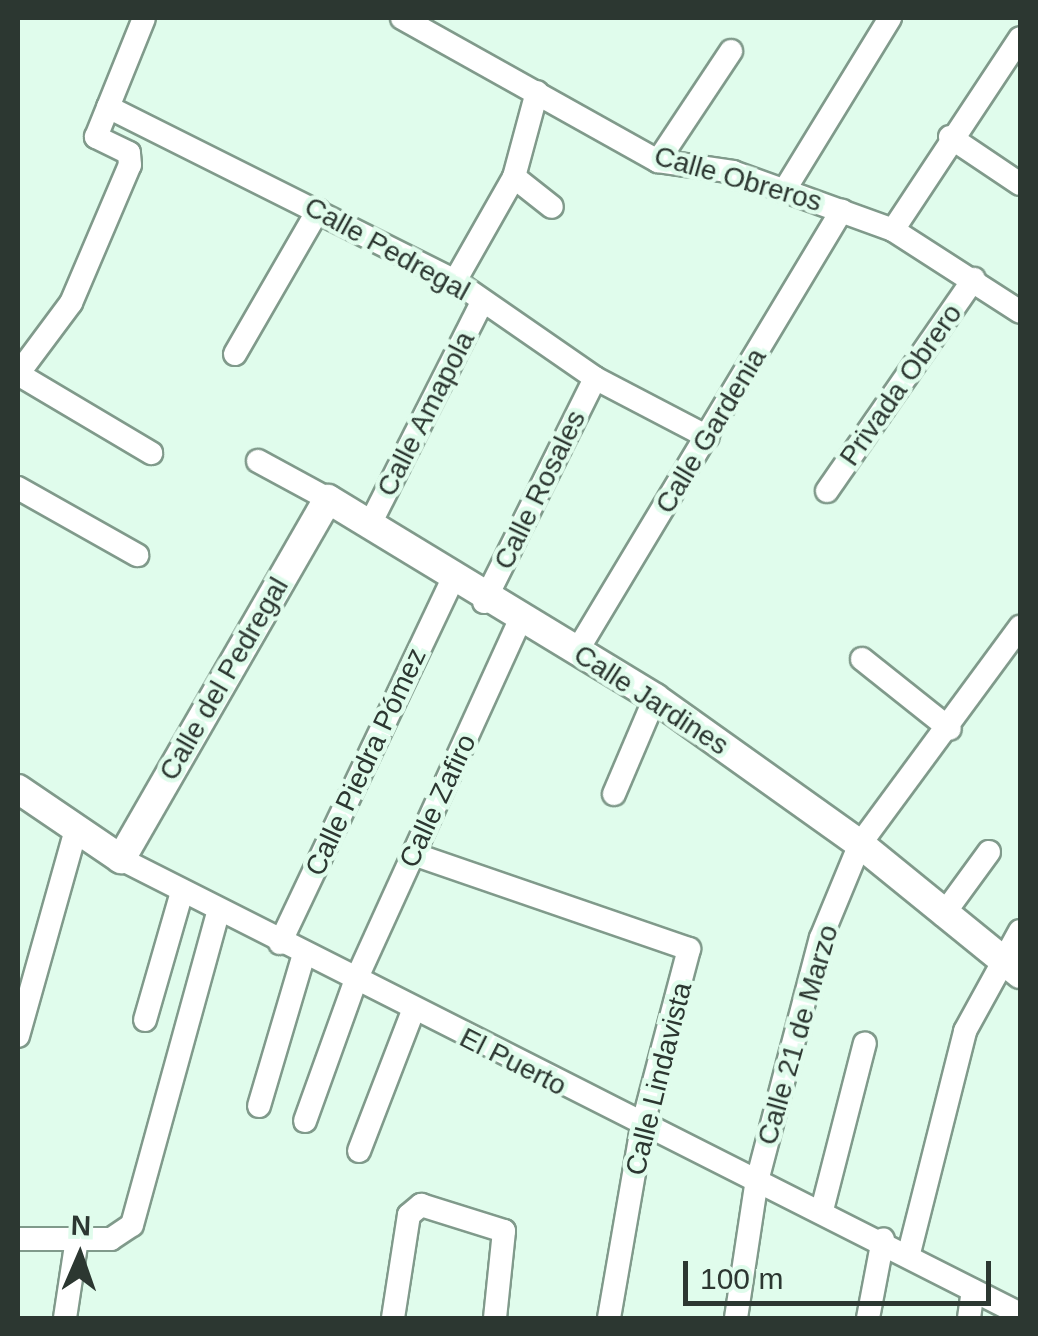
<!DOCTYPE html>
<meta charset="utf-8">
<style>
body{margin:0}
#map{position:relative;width:1038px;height:1336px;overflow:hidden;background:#e0fcec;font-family:Arial,sans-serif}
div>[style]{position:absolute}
.roads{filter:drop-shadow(2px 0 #809a8b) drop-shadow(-2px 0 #809a8b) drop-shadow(0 2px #809a8b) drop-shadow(0 -2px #809a8b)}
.minor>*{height:22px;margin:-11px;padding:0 11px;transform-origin:11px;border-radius:11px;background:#fff}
.major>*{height:28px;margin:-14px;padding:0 14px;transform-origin:14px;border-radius:14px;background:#fff}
span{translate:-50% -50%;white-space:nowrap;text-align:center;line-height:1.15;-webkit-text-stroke:9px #e0fcec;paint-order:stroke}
.street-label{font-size:28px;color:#2c3731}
.frame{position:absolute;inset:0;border:20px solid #2c3731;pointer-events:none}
.north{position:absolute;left:30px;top:1206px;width:100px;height:100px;-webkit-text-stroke:8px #e0fcec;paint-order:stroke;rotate:2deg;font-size:28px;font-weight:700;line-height:40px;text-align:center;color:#2c3731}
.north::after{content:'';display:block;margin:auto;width:35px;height:45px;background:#2c3731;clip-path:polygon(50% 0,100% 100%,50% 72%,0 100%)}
.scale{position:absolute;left:683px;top:1261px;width:308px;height:45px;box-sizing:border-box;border:5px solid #2c3731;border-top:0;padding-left:12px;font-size:30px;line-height:35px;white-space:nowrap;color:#2c3731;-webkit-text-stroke:8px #e0fcec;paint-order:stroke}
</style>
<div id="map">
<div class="roads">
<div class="minor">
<i style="left:402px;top:18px;width:293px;rotate:29.2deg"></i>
<i style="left:658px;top:161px;width:76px;rotate:8.3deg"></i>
<i style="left:733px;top:172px;width:170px;rotate:19.9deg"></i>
<i style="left:893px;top:230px;width:151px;rotate:32.8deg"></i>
<i style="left:108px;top:107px;width:388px;rotate:26.6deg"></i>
<i style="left:455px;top:281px;width:170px;rotate:34.7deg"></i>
<i style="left:595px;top:378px;width:127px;rotate:27.6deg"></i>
<i style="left:950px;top:137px;width:84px;rotate:33.9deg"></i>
<i style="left:658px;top:161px;width:132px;rotate:-56.4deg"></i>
<i style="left:514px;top:177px;width:48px;rotate:38.3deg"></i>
<i style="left:784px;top:191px;width:203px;rotate:-58.5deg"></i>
<i style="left:893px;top:230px;width:230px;rotate:-56.5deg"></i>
<i style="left:455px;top:281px;width:120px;rotate:-60.4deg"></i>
<i style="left:514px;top:177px;width:88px;rotate:-74.9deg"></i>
<i style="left:235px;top:354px;width:166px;rotate:-60deg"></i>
<i style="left:18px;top:374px;width:89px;rotate:-53.3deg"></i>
<i style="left:71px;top:303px;width:150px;rotate:-66.9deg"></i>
<i style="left:130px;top:165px;width:12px;rotate:-95deg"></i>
<i style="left:129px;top:153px;width:37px;rotate:-154deg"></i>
<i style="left:96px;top:137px;width:128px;rotate:-68deg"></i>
<i style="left:18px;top:374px;width:155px;rotate:30.7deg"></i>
<i style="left:258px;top:461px;width:80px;rotate:28.5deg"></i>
<i style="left:18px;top:488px;width:137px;rotate:29.4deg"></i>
<i style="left:827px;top:491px;width:258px;rotate:-55.3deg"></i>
<i style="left:369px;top:526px;width:251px;rotate:-63.2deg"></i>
<i style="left:484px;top:602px;width:250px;rotate:-63.6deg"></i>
<i style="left:577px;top:651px;width:514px;rotate:-59deg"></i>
<i style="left:862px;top:659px;width:112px;rotate:38.5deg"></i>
<i style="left:614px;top:794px;width:104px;rotate:-66.9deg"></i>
<i style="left:413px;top:854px;width:292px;rotate:19deg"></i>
<i style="left:689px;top:949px;width:184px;rotate:104.8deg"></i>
<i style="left:642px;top:1127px;width:194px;rotate:99.8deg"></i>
<i style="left:121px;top:859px;width:1008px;rotate:26.84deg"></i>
<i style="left:943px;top:915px;width:78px;rotate:-53.9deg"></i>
<i style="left:280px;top:943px;width:401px;rotate:-64.6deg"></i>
<i style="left:145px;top:1020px;width:133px;rotate:-73.9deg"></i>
<i style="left:18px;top:1036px;width:215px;rotate:-74.3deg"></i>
<i style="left:259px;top:1106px;width:155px;rotate:-73.5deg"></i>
<i style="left:305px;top:1121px;width:148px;rotate:-70.2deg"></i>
<i style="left:355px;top:982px;width:398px;rotate:-65.5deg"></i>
<i style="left:359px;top:1151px;width:150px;rotate:-68.9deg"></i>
<i style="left:822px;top:1210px;width:172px;rotate:-75.6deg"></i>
<i style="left:18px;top:1239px;width:93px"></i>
<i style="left:111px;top:1239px;width:25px;rotate:-34deg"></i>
<i style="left:132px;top:1225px;width:325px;rotate:-74.6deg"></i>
<i style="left:909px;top:1253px;width:229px;rotate:-75.8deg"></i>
<i style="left:965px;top:1031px;width:114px;rotate:-61.2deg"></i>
<i style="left:65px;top:1318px;width:80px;rotate:-81.4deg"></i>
<i style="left:393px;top:1318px;width:104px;rotate:-81.2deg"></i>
<i style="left:409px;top:1215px;width:16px;rotate:-40deg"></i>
<i style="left:421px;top:1205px;width:87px;rotate:17.4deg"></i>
<i style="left:504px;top:1231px;width:87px;rotate:95.9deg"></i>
<i style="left:736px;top:1318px;width:134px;rotate:-81.4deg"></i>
<i style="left:756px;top:1185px;width:255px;rotate:-75.3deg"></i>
<i style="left:821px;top:938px;width:102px;rotate:-67.5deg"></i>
<i style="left:860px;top:844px;width:270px;rotate:-53.6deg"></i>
<i style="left:868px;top:1318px;width:80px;rotate:-79.2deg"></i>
<i style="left:969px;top:1318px;width:28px;rotate:-82deg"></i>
</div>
<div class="major">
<i style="left:18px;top:789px;width:125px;rotate:34.2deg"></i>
<i style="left:121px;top:859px;width:415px;rotate:-60.1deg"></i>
<i style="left:328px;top:499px;width:383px;rotate:31.3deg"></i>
<i style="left:655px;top:698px;width:252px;rotate:35.5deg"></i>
<i style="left:860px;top:844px;width:206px;rotate:39.1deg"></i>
</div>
</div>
<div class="street-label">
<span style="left:738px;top:179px;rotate:16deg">Calle Obreros</span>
<span style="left:387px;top:249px;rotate:29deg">Calle Pedregal</span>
<span style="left:901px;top:385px;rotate:-55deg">Privada Obrero</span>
<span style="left:426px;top:414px;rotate:-63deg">Calle Amapola</span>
<span style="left:711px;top:431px;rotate:-59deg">Calle Gardenia</span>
<span style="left:540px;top:490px;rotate:-64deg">Calle Rosales</span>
<span style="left:224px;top:679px;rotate:-60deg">Calle del Pedregal</span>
<span style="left:651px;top:700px;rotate:33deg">Calle Jardines</span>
<span style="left:366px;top:762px;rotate:-65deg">Calle Piedra Pómez</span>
<span style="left:438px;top:801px;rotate:-65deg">Calle Zafiro</span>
<span style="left:798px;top:1035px;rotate:-74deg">Calle 21 de Marzo</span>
<span style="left:513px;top:1062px;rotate:27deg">El Puerto</span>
<span style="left:659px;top:1079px;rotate:-76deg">Calle Lindavista</span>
</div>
<div class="frame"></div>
<div class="north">N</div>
<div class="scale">100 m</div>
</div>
